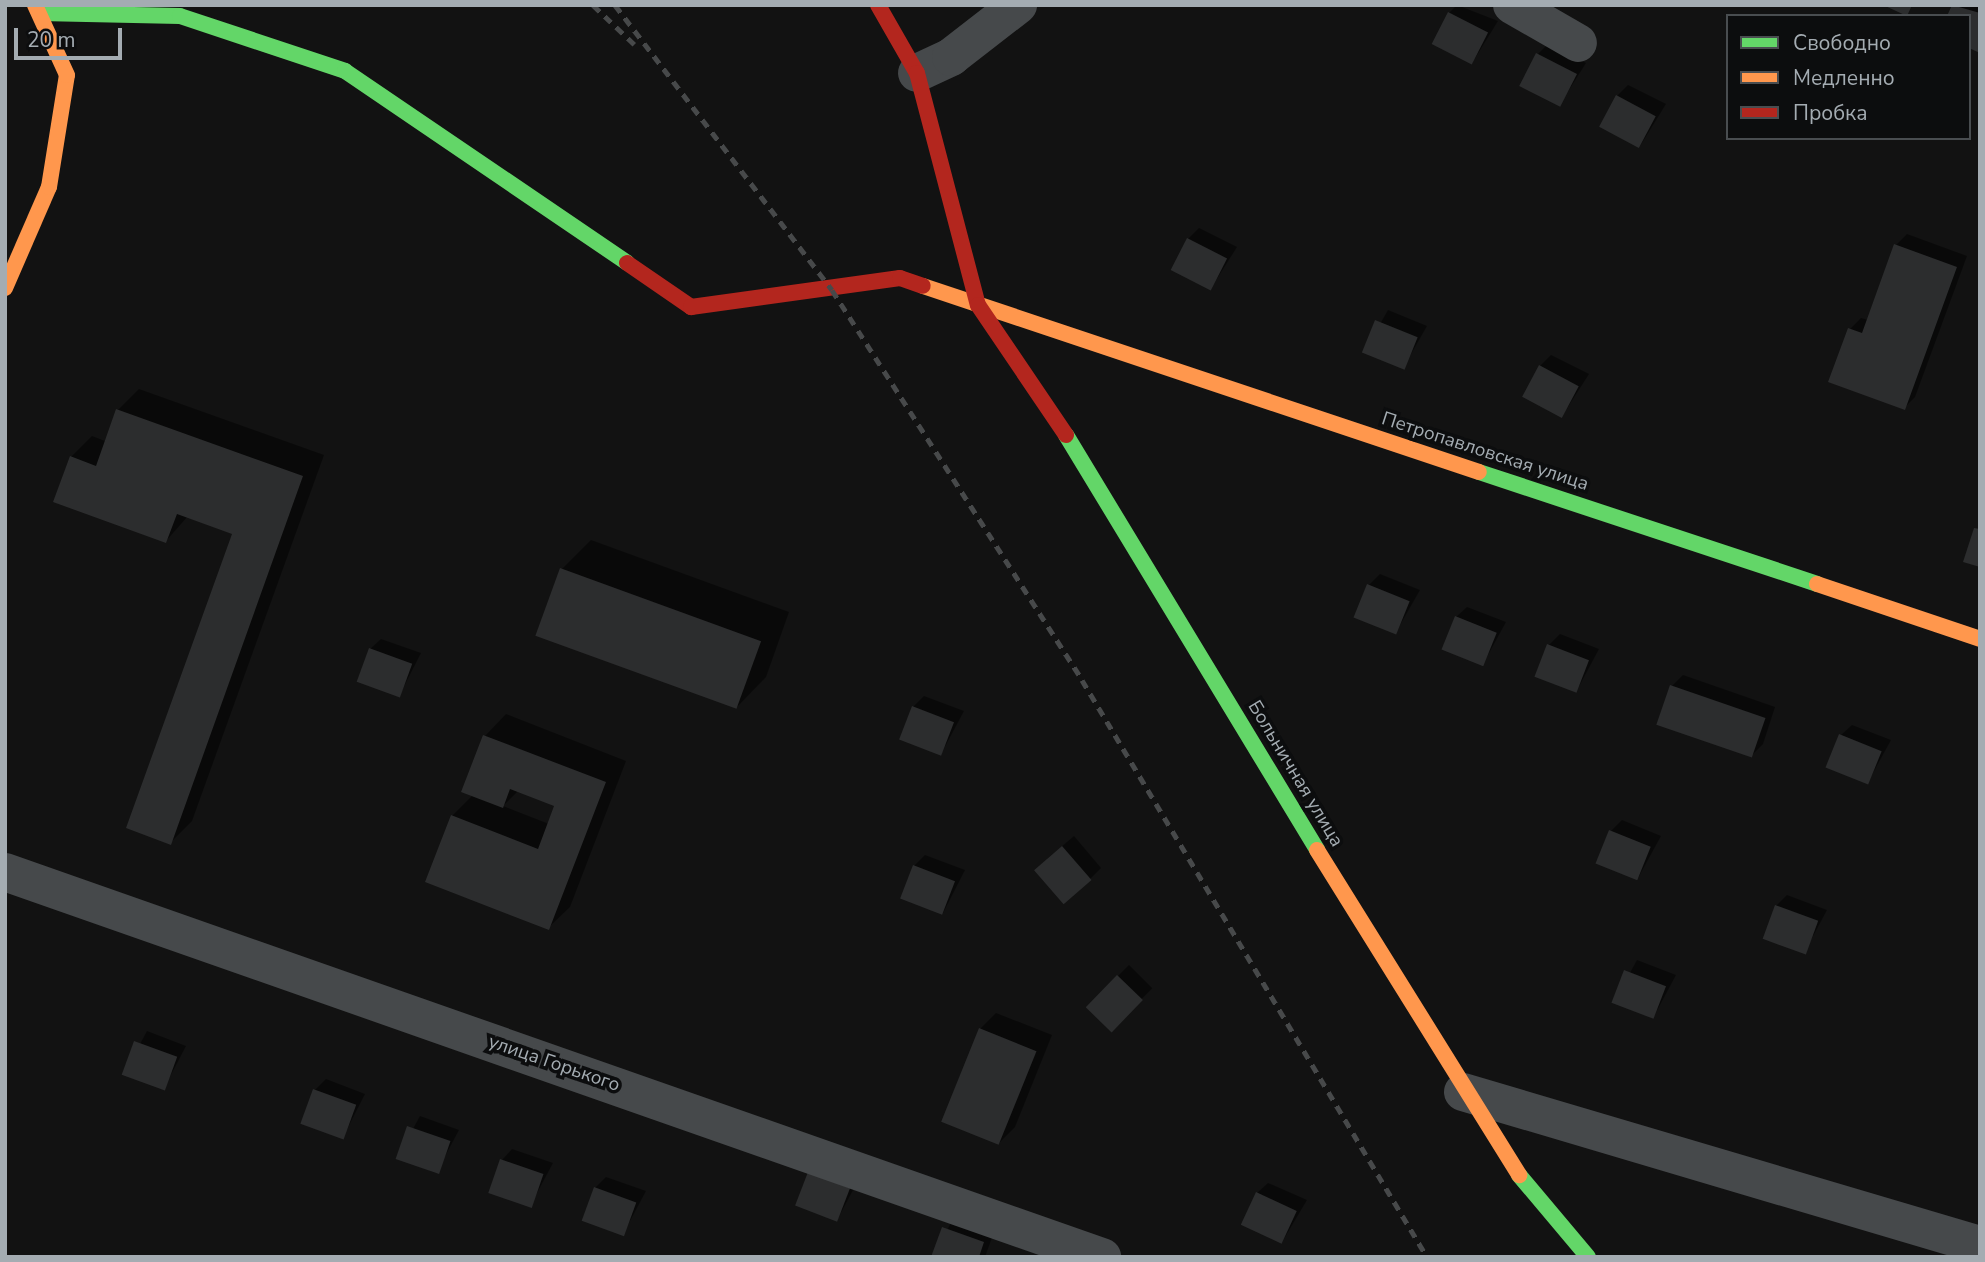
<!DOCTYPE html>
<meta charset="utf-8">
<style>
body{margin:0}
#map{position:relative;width:1985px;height:1262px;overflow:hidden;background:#121212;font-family:"Nunito Sans",sans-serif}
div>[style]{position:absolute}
.shadow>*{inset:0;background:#0007;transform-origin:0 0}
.building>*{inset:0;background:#2c2d2e;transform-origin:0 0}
.street>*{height:38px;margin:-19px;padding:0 19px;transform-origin:19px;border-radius:19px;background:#46494b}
.fast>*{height:16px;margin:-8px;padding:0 8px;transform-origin:8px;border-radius:8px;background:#63d668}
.slow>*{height:16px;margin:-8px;padding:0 8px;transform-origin:8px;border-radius:8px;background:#ff974d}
.jam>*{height:16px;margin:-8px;padding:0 8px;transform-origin:8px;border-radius:8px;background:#b3261e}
.rail>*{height:5px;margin-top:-2.5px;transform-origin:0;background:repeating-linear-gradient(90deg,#47494a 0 9px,transparent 0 16px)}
span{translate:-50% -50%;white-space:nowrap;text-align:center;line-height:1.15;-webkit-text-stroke:7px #0c0d0e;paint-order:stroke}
.street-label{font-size:19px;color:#a4acb2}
.frame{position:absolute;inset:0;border:7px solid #a4acb2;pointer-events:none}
.legend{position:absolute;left:1726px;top:14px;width:245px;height:126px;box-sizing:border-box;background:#0c0d0e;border:2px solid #494d50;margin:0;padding:9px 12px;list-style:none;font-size:21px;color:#a4acb2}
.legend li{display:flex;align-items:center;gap:14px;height:35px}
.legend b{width:35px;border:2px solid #494d50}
.scale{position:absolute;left:14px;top:28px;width:108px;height:32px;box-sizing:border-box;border:4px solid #a4acb2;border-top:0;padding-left:9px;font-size:21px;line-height:24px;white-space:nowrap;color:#a4acb2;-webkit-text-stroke:5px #0c0d0e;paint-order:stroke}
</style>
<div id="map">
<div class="shadow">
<i style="clip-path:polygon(1457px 5px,1498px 21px,1472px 63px,1449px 13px)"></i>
<i style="clip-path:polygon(1954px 5px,1980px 5px,1980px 50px,1969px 16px,1949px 16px)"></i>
<i style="clip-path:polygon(1548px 44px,1586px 63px,1560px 104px,1538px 54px)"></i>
<i style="clip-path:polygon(1628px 85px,1666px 104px,1640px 146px,1617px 96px)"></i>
<i style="clip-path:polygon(1199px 228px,1237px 247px,1211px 288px,1188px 239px)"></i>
<i style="clip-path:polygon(1907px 234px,1967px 256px,1915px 397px,1904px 408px,1831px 381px,1850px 329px,1861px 318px,1868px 320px,1896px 245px)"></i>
<i style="clip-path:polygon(1388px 310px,1427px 326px,1403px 368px,1364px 352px)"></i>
<i style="clip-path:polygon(1551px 355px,1589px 374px,1562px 416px,1540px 366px)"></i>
<i style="clip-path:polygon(139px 389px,324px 455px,192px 821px,170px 843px,234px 533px,188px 516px,166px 541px,71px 457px,92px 436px,105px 441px,118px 410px)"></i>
<i style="clip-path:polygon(591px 540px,789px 612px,766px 677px,737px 707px,562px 569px)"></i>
<i style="clip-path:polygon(1380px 574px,1420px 590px,1396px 632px,1369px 585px)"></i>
<i style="clip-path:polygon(1467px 607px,1506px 622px,1483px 664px,1456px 617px)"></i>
<i style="clip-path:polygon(1560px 634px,1599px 649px,1576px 692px,1549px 645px)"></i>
<i style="clip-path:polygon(381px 639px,421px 653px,399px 696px,370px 649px)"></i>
<i style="clip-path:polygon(1683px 675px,1775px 707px,1763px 744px,1752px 755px,1672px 686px)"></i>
<i style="clip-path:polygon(924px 696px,964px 711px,941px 754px,913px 707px)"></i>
<i style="clip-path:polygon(evenodd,506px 714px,626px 761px,570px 907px,548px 928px,452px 816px,473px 795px,463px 791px,485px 736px,506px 714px,518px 791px,557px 805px,549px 824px,503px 806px,518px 791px)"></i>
<i style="clip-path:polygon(1852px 725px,1891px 740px,1868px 782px,1841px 735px)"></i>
<i style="clip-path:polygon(1622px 820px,1661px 836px,1638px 878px,1611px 831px)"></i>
<i style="clip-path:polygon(1074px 836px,1101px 868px,1090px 879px,1047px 859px)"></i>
<i style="clip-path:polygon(925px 855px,965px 870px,943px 913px,914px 866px)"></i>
<i style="clip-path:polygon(1787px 895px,1827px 910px,1804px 953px,1776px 906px)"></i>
<i style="clip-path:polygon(1637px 960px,1676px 975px,1653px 1018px,1614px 1002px)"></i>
<i style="left:1129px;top:965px;width:33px;height:59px;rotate:45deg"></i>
<i style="clip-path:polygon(996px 1013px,1052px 1035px,1015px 1127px,999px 1143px,980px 1029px)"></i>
<i style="clip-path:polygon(147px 1031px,186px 1046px,164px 1088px,124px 1074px)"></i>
<i style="clip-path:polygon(326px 1079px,365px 1094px,343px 1137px,315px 1090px)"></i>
<i style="clip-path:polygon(420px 1116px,459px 1130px,436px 1173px,397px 1158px)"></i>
<i style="clip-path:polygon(512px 1149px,553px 1163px,530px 1206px,502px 1160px)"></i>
<i style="clip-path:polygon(606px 1177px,646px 1191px,623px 1234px,595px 1188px)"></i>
<i style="clip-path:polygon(860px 1177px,837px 1220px,798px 1205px)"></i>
<i style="clip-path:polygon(1268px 1183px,1307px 1200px,1282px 1242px,1257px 1193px)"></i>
<i style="clip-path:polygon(954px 1217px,994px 1232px,985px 1257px,933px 1257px)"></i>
</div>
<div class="building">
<i style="clip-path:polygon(1883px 5px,1912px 5px,1907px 16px)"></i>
<i style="clip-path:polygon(1952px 5px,1980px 13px,1980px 53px,1969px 48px,1969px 16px,1947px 16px)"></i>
<i style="left:1448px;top:12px;width:45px;height:36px;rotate:27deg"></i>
<i style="left:1536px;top:53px;width:46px;height:37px;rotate:27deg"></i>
<i style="left:1616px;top:95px;width:45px;height:36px;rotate:28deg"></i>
<i style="left:1187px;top:238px;width:45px;height:36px;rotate:27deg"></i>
<i style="clip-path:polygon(1894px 244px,1957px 267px,1905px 410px,1828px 382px,1848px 328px,1862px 333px)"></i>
<i style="left:1375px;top:320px;width:46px;height:35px;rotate:22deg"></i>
<i style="left:1539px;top:365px;width:45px;height:36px;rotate:28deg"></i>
<i style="clip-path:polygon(116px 409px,303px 476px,171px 845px,126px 828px,232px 534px,177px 514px,166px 543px,53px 502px,70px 456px,96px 466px)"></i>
<i style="clip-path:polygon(1974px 528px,1980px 529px,1980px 567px,1963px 562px)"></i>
<i style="left:560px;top:568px;width:214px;height:72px;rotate:20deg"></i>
<i style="left:1367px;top:584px;width:46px;height:36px;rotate:22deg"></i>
<i style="left:1455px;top:616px;width:45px;height:36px;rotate:22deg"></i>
<i style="left:1547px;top:644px;width:45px;height:35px;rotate:21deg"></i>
<i style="left:369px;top:648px;width:46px;height:36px;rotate:20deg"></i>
<i style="left:1670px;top:685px;width:101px;height:42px;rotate:19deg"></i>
<i style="left:912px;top:706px;width:45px;height:36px;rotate:21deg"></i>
<i style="left:1839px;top:734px;width:46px;height:36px;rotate:22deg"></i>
<i style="clip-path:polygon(483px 735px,606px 782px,549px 930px,425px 882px,451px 815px,538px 849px,554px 806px,510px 789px,503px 808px,461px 792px)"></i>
<i style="left:1609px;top:830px;width:45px;height:36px;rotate:22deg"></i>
<i style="left:1062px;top:846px;width:45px;height:37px;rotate:49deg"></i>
<i style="left:913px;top:865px;width:45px;height:36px;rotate:21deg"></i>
<i style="left:1775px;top:905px;width:46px;height:36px;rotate:20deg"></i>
<i style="left:1624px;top:970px;width:45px;height:35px;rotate:21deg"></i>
<i style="left:1117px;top:975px;width:36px;height:45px;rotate:44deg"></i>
<i style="left:979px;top:1028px;width:62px;height:101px;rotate:22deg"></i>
<i style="left:134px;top:1041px;width:46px;height:36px;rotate:20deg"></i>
<i style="left:313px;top:1089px;width:46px;height:37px;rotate:20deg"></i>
<i style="left:407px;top:1126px;width:46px;height:35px;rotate:19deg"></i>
<i style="left:500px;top:1159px;width:46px;height:36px;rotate:19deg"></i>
<i style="left:808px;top:1172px;width:45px;height:36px;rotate:21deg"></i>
<i style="left:594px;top:1187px;width:45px;height:36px;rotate:20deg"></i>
<i style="left:1256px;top:1192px;width:45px;height:36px;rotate:25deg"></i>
<i style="clip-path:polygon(942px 1227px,984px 1242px,979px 1257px,931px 1257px)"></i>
</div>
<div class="street">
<i style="left:1512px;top:5px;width:76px;rotate:29.9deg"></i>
<i style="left:917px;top:73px;width:38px;rotate:-25deg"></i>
<i style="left:951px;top:57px;width:85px;rotate:-37.8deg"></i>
<i style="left:5px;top:872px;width:1163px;rotate:19.34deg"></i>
<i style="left:1463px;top:1092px;width:539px;rotate:16.49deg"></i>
</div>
<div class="fast">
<i style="left:40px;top:13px;width:140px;rotate:1.2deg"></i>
<i style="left:180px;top:16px;width:174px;rotate:18.4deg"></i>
<i style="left:345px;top:71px;width:341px;rotate:34.2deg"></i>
<i style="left:1066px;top:435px;width:485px;rotate:58.8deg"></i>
<i style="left:1479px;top:472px;width:356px;rotate:18.3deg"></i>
<i style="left:1519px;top:1175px;width:107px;rotate:49.9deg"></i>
</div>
<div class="slow">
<i style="left:923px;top:286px;width:586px;rotate:18.5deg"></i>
<i style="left:5px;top:288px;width:110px;rotate:-66.5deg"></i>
<i style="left:49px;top:187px;width:113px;rotate:-80.9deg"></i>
<i style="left:67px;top:75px;width:77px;rotate:-114.6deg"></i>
<i style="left:1817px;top:584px;width:172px;rotate:18.6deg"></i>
<i style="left:1317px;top:850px;width:383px;rotate:58.1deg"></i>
</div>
<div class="jam">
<i style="left:878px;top:5px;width:78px;rotate:60.2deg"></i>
<i style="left:917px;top:73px;width:240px;rotate:75.3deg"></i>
<i style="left:978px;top:305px;width:157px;rotate:55.9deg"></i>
<i style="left:627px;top:263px;width:78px;rotate:34.5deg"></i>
<i style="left:691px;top:307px;width:211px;rotate:-7.9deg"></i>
<i style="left:900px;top:278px;width:24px;rotate:19deg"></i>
</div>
<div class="rail">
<i style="left:593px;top:5px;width:57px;rotate:43.6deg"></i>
<i style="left:615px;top:5px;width:358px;rotate:52.7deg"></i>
<i style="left:832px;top:290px;width:463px;rotate:57.3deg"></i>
<i style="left:1082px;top:680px;width:672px;rotate:59.12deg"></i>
</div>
<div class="street-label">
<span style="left:1485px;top:452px;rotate:18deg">Петропавловская улица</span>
<span style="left:1295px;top:774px;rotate:59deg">Больничная улица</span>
<span style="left:554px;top:1064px;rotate:19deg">улица Горького</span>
</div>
<div class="frame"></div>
<ul class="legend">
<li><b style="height:9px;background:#63d668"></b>Свободно</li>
<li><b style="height:9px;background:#ff974d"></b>Медленно</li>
<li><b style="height:9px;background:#b3261e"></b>Пробка</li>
</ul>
<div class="scale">20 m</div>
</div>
